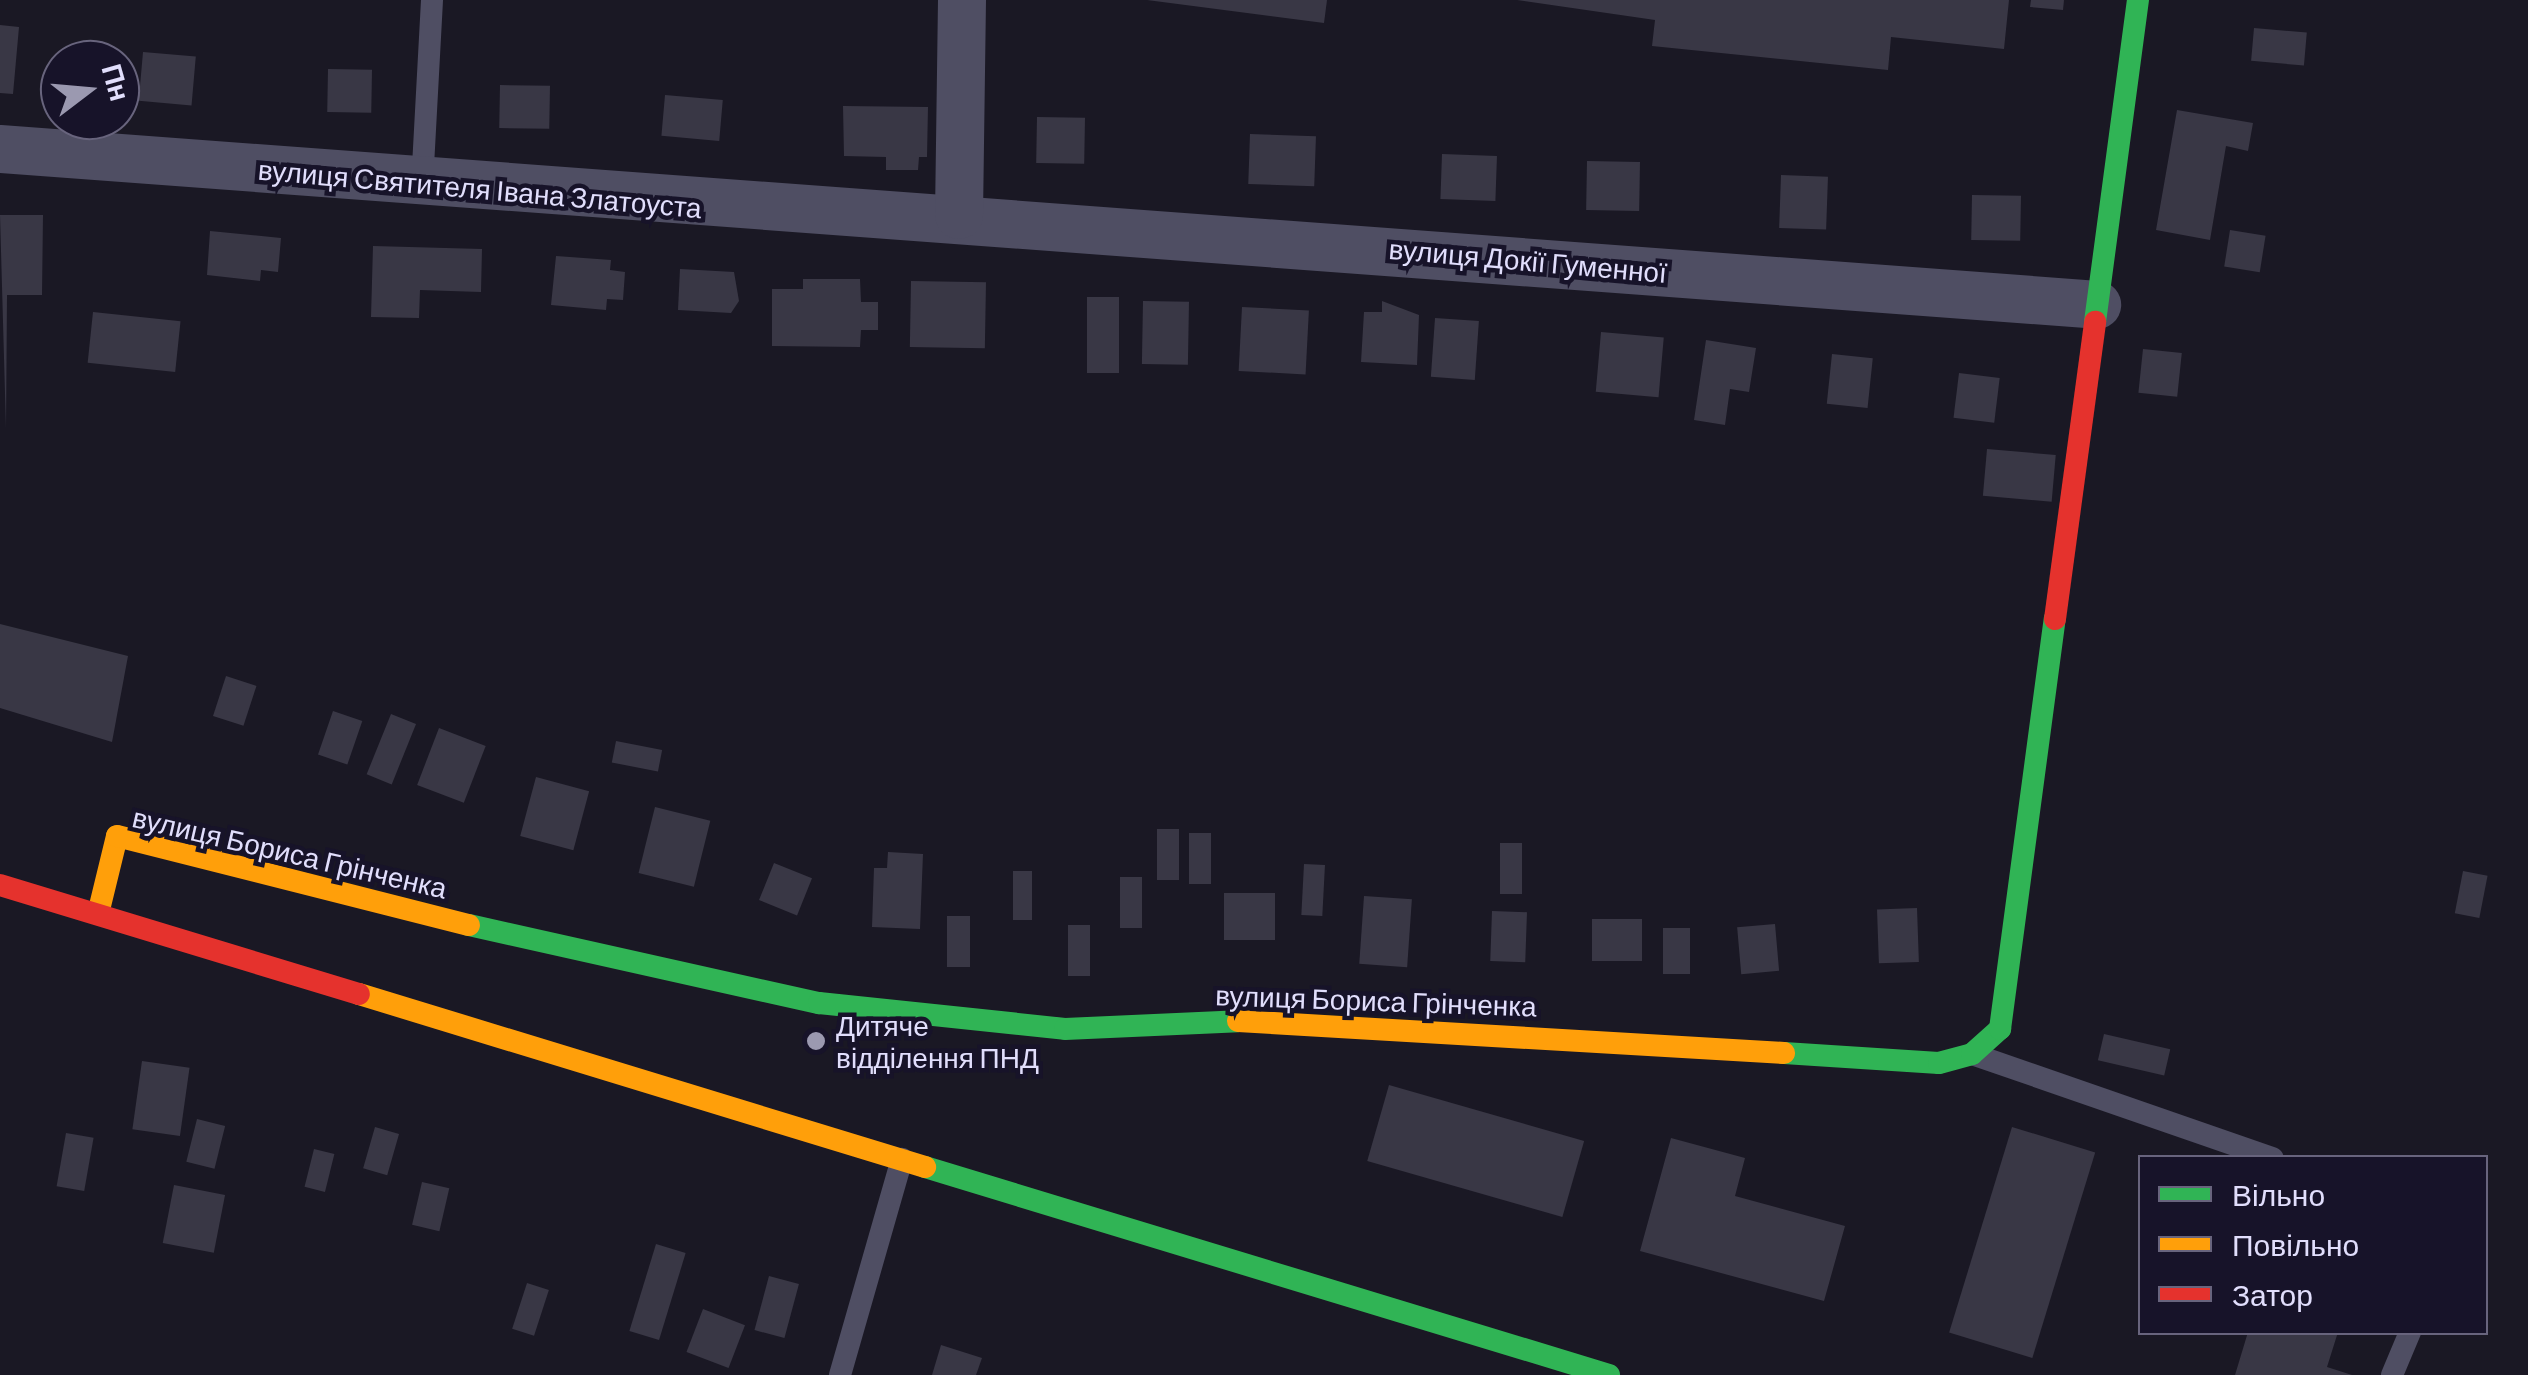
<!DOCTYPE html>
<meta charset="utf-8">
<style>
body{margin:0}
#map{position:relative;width:2528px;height:1375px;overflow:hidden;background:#1a1824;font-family:Barlow,sans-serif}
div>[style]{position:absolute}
.building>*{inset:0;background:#393745;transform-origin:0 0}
.lane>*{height:22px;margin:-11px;padding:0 11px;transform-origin:11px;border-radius:11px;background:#4f4e63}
.street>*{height:48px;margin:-24px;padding:0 24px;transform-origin:24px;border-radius:24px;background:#4f4e63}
.fast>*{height:22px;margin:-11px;padding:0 11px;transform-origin:11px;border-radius:11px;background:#30b455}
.slow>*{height:22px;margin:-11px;padding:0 11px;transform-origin:11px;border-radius:11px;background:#ff9f0a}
.jam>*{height:22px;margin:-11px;padding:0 11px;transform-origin:11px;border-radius:11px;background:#e5322d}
.dots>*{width:28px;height:28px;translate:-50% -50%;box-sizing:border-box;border:5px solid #171329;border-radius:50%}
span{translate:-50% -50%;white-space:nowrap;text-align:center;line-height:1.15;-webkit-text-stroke:9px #171329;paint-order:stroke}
.street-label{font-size:28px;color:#e1defc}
.poi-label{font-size:28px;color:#e1defc}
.left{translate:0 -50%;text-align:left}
.legend{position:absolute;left:2138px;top:1155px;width:350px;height:180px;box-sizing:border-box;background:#171329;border:2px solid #68647d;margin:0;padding:12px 18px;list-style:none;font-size:30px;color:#e1defc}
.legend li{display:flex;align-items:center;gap:20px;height:50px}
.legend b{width:50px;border:2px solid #68647d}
.north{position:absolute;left:40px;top:40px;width:100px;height:100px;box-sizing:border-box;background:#171329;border:2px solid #68647d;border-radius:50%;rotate:74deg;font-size:28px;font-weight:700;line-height:40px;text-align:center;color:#e1defc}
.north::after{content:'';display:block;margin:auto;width:35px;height:45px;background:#9b99b0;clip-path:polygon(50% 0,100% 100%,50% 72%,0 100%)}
</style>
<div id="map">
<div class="building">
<i style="clip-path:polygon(1147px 0,1327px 0,1324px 23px)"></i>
<i style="clip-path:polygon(1517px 0,2009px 0,2004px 49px,1891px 37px,1888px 70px,1652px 46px,1655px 20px)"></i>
<i style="clip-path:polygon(2031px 0,2064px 0,2063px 10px,2030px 7px)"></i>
<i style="clip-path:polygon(0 25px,19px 27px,13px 94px,0 93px)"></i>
<i style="left:2254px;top:28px;width:53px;height:33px;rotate:5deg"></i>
<i style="left:143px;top:52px;width:53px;height:49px;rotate:5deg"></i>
<i style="left:328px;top:69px;width:44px;height:43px;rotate:1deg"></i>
<i style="left:500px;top:85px;width:50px;height:43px;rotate:1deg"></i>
<i style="left:665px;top:95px;width:58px;height:41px;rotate:5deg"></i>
<i style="clip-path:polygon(843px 106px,928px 107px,927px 157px,919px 157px,918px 170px,886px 170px,886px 157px,844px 156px)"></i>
<i style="clip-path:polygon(2177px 110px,2253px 123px,2248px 151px,2226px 146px,2210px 240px,2156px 230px)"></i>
<i style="left:1037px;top:117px;width:48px;height:46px;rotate:1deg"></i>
<i style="left:1250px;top:134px;width:66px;height:50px;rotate:2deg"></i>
<i style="left:1442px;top:154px;width:55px;height:45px;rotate:2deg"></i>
<i style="left:1587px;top:161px;width:53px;height:49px;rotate:1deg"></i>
<i style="left:1781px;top:175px;width:47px;height:53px;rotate:2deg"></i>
<i style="left:1972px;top:195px;width:49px;height:45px;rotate:1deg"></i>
<i style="clip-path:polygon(0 215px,43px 215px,42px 295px,7px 295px,6px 429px)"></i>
<i style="left:2230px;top:230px;width:36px;height:37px;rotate:9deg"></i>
<i style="clip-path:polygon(210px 231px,281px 238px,278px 272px,261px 270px,260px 281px,207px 275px)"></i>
<i style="clip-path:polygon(373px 246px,482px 249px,481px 292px,420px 290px,419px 318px,371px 317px)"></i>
<i style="clip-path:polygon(556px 256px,611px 260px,610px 270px,625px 272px,623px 300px,607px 299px,606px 310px,551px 305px)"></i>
<i style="clip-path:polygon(680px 269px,734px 272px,739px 301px,731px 313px,678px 310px)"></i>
<i style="clip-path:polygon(803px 279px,860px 279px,861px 302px,878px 302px,878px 330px,861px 330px,860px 347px,772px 346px,772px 289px,803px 289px)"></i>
<i style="left:911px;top:281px;width:75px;height:66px;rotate:1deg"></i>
<i style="left:1087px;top:297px;width:32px;height:76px"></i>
<i style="left:1143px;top:301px;width:46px;height:63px;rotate:1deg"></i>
<i style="clip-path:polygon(1382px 301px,1419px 315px,1417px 365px,1361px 362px,1364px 312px,1382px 312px)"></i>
<i style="left:1242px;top:307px;width:67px;height:64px;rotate:3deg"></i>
<i style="left:93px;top:312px;width:88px;height:51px;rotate:6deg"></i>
<i style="left:1435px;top:318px;width:44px;height:59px;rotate:4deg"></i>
<i style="left:1601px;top:332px;width:63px;height:60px;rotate:5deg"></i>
<i style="clip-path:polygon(1706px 340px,1756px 348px,1749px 392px,1730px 389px,1725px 425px,1694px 420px)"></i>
<i style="left:2143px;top:349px;width:39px;height:44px;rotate:6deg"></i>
<i style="left:1832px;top:354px;width:41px;height:50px;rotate:6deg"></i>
<i style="left:1959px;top:373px;width:41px;height:45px;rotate:7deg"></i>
<i style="left:1987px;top:449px;width:69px;height:47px;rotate:5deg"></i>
<i style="clip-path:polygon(0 624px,128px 656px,112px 742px,0 708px)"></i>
<i style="left:226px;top:676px;width:32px;height:42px;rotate:18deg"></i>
<i style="left:333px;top:711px;width:31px;height:46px;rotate:19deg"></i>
<i style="left:391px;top:714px;width:27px;height:65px;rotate:22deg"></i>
<i style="left:439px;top:728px;width:50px;height:61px;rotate:21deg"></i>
<i style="left:616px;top:741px;width:47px;height:22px;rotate:11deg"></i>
<i style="left:536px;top:777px;width:55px;height:61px;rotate:15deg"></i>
<i style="left:655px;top:807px;width:57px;height:68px;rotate:14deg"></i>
<i style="left:1157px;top:829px;width:22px;height:51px"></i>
<i style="left:1211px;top:833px;width:51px;height:22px;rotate:90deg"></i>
<i style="left:1500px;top:843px;width:22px;height:51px"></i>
<i style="clip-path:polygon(888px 852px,923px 854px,920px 929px,872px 927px,874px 868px,887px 868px)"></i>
<i style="left:774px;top:863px;width:41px;height:40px;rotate:22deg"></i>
<i style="left:1304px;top:864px;width:21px;height:51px;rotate:3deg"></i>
<i style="left:1013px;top:871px;width:19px;height:49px"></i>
<i style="left:2463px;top:871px;width:25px;height:43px;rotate:11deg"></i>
<i style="left:1120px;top:877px;width:22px;height:51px"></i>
<i style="left:1224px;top:893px;width:51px;height:47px"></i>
<i style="left:1364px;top:896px;width:48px;height:68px;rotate:4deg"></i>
<i style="left:1917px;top:908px;width:54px;height:40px;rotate:88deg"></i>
<i style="left:1492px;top:911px;width:35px;height:50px;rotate:2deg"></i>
<i style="left:947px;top:916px;width:23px;height:51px"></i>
<i style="left:1592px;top:919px;width:50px;height:42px"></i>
<i style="left:1775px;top:924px;width:47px;height:38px;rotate:85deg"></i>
<i style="left:1068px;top:925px;width:22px;height:51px"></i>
<i style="left:1663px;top:928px;width:27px;height:46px"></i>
<i style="left:2104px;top:1034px;width:68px;height:27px;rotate:13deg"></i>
<i style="left:142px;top:1061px;width:48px;height:69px;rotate:8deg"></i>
<i style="left:1389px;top:1085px;width:203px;height:79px;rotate:16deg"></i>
<i style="left:197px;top:1119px;width:29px;height:44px;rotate:14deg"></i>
<i style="left:375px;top:1127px;width:25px;height:43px;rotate:16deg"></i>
<i style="left:2012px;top:1127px;width:87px;height:215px;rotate:17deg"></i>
<i style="left:66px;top:1133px;width:28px;height:54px;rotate:10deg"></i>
<i style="clip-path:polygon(1671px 1138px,1745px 1158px,1735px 1196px,1845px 1226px,1824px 1301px,1640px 1251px)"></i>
<i style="left:314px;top:1149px;width:21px;height:39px;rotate:14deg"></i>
<i style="left:422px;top:1182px;width:28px;height:44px;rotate:13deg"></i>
<i style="left:174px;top:1185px;width:52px;height:59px;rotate:11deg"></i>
<i style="left:656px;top:1244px;width:31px;height:91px;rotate:17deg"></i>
<i style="left:769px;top:1276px;width:31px;height:56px;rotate:15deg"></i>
<i style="left:527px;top:1283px;width:23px;height:48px;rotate:18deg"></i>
<i style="left:703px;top:1309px;width:45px;height:46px;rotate:21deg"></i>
<i style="clip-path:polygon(2248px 1332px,2338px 1332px,2327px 1367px,2352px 1375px,2235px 1375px)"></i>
<i style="clip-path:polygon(941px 1345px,982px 1358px,976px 1375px,932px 1375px)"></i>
</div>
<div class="lane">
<i style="left:422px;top:185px;width:185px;rotate:-86.9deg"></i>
<i style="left:1975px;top:1055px;width:315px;rotate:19.1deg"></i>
<i style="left:840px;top:1375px;width:225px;rotate:-74deg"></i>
<i style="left:2392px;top:1375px;width:47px;rotate:-67.3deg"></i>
</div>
<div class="street">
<i style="left:0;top:149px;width:2103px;rotate:4.25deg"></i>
<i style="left:959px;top:215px;width:215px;rotate:-89.2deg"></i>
</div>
<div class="fast">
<i style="left:2095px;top:322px;width:325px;rotate:-82.4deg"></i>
<i style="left:469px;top:925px;width:359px;rotate:12.6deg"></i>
<i style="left:819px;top:1003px;width:247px;rotate:6deg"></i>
<i style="left:1065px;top:1029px;width:173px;rotate:-2.6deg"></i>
<i style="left:1784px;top:1053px;width:155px;rotate:3.7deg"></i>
<i style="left:1939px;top:1063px;width:34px;rotate:-15deg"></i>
<i style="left:1972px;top:1054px;width:38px;rotate:-42deg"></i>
<i style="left:2000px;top:1029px;width:414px;rotate:-82.4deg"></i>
<i style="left:925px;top:1167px;width:715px;rotate:16.91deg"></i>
</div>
<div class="slow">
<i style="left:98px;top:914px;width:80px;rotate:-76.3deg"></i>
<i style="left:117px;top:836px;width:363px;rotate:14.2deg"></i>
<i style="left:359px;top:994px;width:592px;rotate:17deg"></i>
<i style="left:1238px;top:1021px;width:547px;rotate:3.35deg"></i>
</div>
<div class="jam">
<i style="left:2055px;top:619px;width:300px;rotate:-82.3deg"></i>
<i style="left:0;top:885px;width:375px;rotate:16.9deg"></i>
</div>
<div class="dots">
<i style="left:816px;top:1041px;background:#9b99b0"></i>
</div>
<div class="street-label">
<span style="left:480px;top:188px;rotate:5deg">вулиця Святителя Івана Златоуста</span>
<span style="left:1528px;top:260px;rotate:5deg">вулиця Докії Гуменної</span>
<span style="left:290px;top:852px;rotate:13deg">вулиця Бориса Грінченка</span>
<span style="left:1376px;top:1000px;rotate:2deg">вулиця Бориса Грінченка</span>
</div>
<div class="poi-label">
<span class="left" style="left:836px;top:1041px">Дитяче<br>відділення ПНД</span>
</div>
<ul class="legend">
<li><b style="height:12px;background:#30b455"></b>Вільно</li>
<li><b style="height:12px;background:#ff9f0a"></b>Повільно</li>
<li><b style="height:12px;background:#e5322d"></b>Затор</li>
</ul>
<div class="north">Пн</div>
</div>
